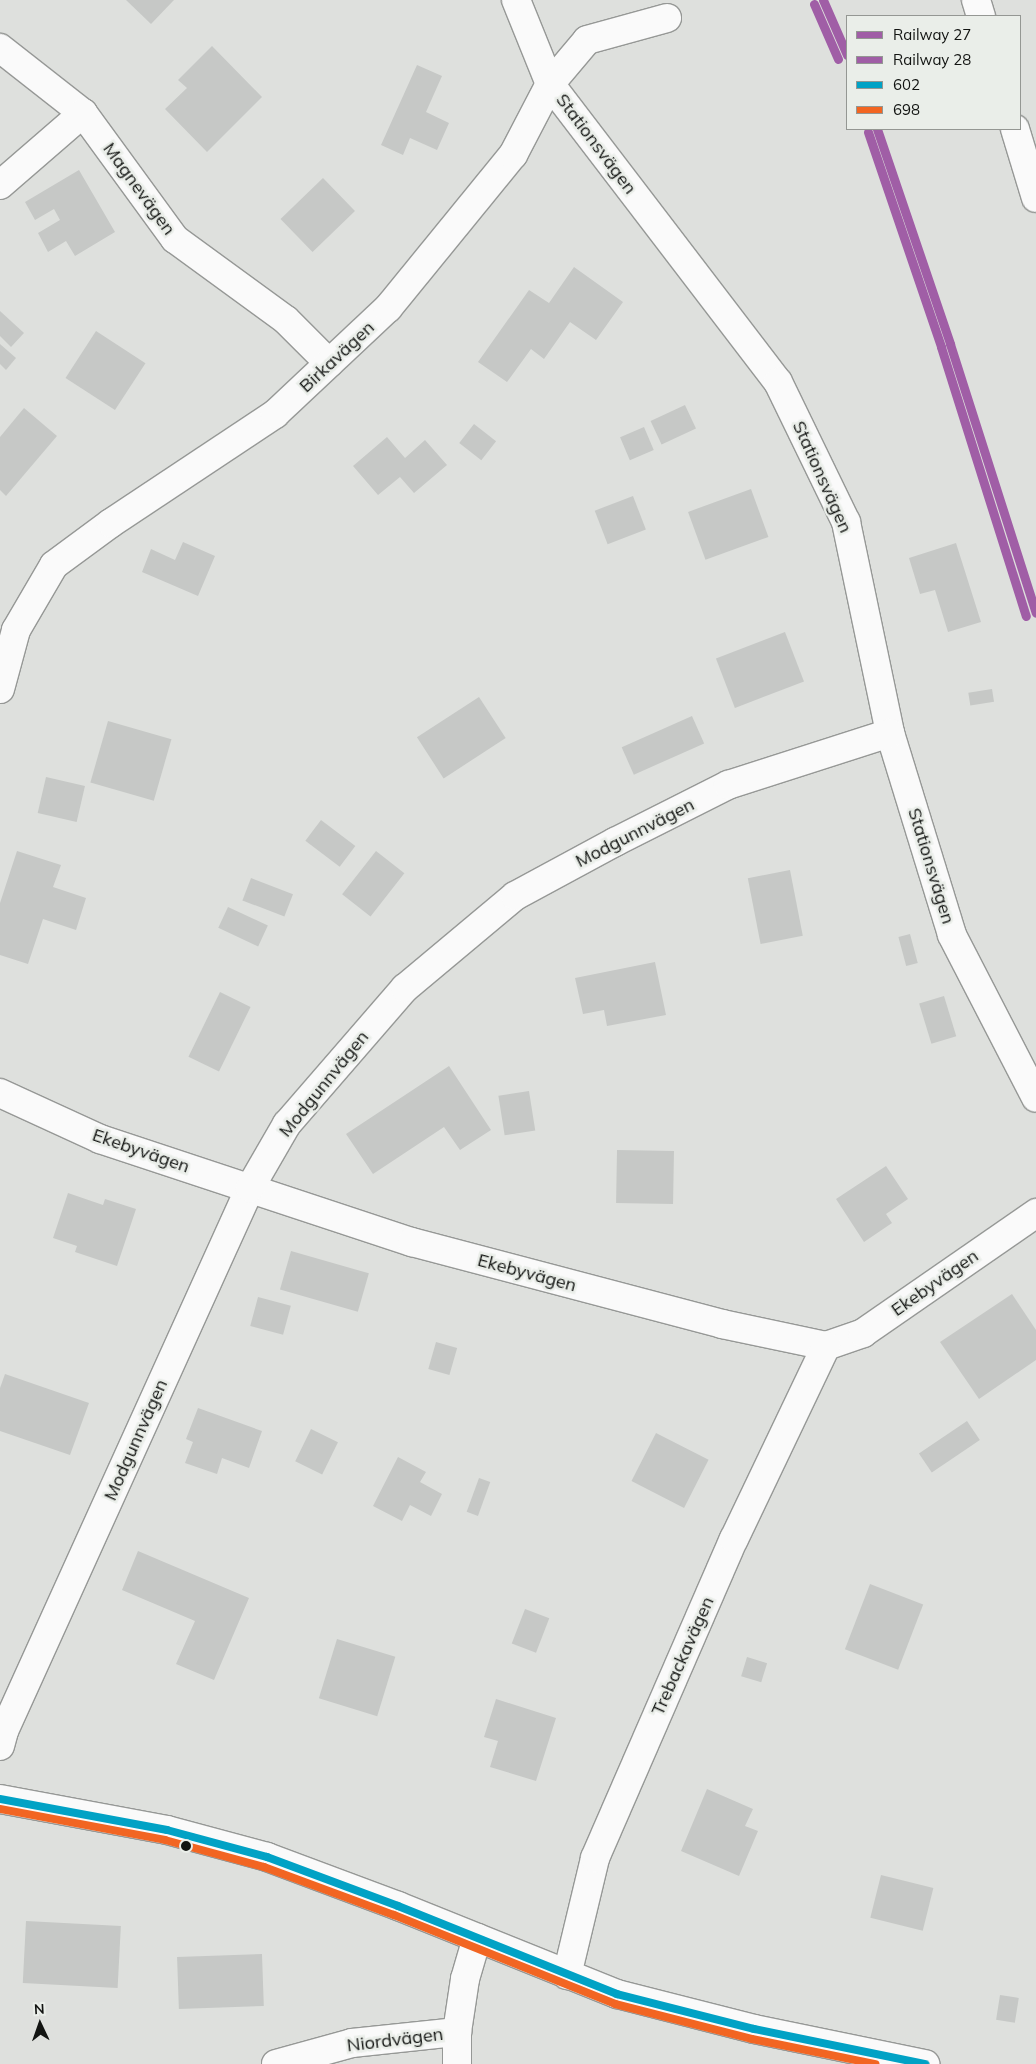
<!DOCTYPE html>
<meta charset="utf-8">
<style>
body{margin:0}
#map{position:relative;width:1036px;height:2064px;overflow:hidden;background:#dee0dd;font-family:Mulish,sans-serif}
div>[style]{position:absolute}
.building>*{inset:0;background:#c6c8c6;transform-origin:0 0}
.roads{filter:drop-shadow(1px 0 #969896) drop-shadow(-1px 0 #969896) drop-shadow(0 1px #969896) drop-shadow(0 -1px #969896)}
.minor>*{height:28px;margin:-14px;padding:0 14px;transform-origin:14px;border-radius:14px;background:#fafafa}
.bus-1>*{height:8px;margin:-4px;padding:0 4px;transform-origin:4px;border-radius:4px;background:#01a2c5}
.bus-2>*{height:8px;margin:-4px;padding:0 4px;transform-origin:4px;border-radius:4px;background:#f26522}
.rail-1>*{height:9px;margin:-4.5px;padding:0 4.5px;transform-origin:4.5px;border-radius:4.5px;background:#a05ea6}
.rail-2>*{height:9px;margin:-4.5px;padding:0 4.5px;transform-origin:4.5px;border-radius:4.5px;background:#a05ea6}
.dots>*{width:14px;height:14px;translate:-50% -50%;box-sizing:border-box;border:2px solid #eaeee9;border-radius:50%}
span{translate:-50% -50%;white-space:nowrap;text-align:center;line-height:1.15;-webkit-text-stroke:5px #eaeee9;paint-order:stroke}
.street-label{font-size:18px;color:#121412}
.legend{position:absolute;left:846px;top:15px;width:175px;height:115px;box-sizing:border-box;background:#eaeee9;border:1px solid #949793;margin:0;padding:6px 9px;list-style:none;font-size:15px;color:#121412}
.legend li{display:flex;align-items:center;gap:10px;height:25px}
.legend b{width:25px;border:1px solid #949793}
.north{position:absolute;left:15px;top:1999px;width:50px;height:50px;-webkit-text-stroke:4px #eaeee9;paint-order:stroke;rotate:357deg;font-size:14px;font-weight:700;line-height:20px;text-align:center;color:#121412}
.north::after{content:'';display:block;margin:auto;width:18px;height:22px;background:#121412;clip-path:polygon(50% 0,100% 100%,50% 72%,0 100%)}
</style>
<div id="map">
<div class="building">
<i style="clip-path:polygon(126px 0,174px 0,151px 24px)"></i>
<i style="clip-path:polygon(212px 46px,262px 97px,207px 152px,165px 109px,187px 88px,178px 80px)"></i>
<i style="clip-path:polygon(417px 65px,442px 76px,426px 112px,449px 123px,437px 150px,410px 138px,403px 155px,381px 145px)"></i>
<i style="clip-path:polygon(79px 170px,115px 232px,75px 256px,66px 241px,48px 252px,38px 233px,60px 220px,54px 209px,35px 220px,25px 202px)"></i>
<i style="left:323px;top:178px;width:46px;height:59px;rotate:46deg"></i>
<i style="clip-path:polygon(574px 267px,623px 302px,596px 340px,570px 322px,544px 359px,531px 349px,507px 382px,478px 362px,529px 290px,549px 303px)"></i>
<i style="clip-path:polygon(0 311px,24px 333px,11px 347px,0 336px)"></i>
<i style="left:96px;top:331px;width:59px;height:56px;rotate:33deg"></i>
<i style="clip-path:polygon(0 344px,16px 358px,6px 370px,0 364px)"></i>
<i style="left:685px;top:405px;width:26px;height:38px;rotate:65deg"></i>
<i style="clip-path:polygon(24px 408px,57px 436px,6px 496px,0 490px,0 437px)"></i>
<i style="left:474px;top:424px;width:28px;height:24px;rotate:38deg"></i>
<i style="left:644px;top:427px;width:25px;height:26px;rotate:67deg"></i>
<i style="clip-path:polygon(387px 437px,405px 458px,425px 440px,447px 465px,414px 493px,400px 477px,378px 495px,353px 466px)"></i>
<i style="left:751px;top:489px;width:51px;height:67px;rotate:70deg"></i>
<i style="left:633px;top:496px;width:36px;height:41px;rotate:69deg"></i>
<i style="clip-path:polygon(183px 542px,215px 556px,198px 596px,142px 572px,151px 549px,175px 560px)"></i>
<i style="clip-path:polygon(956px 543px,981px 622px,948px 632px,935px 590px,920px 594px,909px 558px)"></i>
<i style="left:785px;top:632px;width:53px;height:74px;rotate:69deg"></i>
<i style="left:992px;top:689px;width:13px;height:24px;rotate:81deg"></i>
<i style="left:479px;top:697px;width:49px;height:74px;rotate:57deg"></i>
<i style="left:692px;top:716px;width:30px;height:77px;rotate:66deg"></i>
<i style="left:108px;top:721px;width:66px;height:64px;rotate:16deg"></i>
<i style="left:46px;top:777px;width:40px;height:37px;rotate:13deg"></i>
<i style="left:321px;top:820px;width:43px;height:26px;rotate:37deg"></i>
<i style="clip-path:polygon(17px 851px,61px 865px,53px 887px,86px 898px,76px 930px,43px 919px,28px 964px,0 955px,0 903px)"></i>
<i style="left:376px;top:851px;width:36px;height:55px;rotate:38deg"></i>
<i style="left:790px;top:870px;width:67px;height:43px;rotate:79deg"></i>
<i style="left:251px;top:878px;width:45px;height:24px;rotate:21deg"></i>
<i style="left:228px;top:907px;width:44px;height:23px;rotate:25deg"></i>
<i style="left:910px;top:934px;width:30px;height:12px;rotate:75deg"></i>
<i style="clip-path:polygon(655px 962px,666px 1015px,607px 1026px,604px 1010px,583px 1014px,575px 978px)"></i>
<i style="left:220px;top:992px;width:34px;height:72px;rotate:26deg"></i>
<i style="left:944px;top:996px;width:42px;height:26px;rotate:73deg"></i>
<i style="clip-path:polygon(449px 1066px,491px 1130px,460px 1150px,444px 1127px,373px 1174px,346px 1134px)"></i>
<i style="left:529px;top:1091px;width:40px;height:31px;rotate:81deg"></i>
<i style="left:617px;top:1150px;width:57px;height:53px;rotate:1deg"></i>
<i style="clip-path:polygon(886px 1166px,908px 1199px,886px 1214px,892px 1223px,864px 1242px,836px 1199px)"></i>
<i style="clip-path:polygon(68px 1193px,103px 1205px,105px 1199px,136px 1209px,117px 1266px,75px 1252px,77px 1246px,53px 1238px)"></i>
<i style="left:291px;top:1251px;width:81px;height:40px;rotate:16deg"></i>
<i style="clip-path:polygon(1012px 1294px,1036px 1330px,1036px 1360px,979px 1399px,940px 1342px)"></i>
<i style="left:258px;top:1297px;width:34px;height:30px;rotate:15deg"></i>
<i style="left:436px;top:1342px;width:22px;height:28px;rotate:16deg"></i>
<i style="clip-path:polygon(5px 1374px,89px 1403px,70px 1455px,0 1431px,0 1388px)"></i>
<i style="clip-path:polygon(198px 1408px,262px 1431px,249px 1468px,222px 1458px,217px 1474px,185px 1463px,193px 1442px,186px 1439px)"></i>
<i style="left:967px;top:1421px;width:23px;height:58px;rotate:56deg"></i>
<i style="left:311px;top:1429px;width:30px;height:36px;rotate:26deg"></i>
<i style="left:656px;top:1433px;width:59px;height:54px;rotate:27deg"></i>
<i style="clip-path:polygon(398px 1457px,426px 1472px,420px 1482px,442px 1494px,431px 1516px,410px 1505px,402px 1521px,373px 1506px)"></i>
<i style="left:479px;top:1478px;width:12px;height:36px;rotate:20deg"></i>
<i style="clip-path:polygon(138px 1551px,249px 1598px,214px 1680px,176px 1664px,195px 1621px,122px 1590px)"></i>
<i style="left:870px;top:1584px;width:57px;height:70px;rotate:21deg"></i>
<i style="left:525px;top:1609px;width:26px;height:37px;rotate:21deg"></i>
<i style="left:337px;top:1639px;width:61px;height:62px;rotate:17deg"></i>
<i style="left:747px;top:1657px;width:21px;height:20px;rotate:17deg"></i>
<i style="clip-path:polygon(496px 1699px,556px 1718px,536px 1781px,490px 1767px,498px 1741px,484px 1737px)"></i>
<i style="clip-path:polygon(707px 1789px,753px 1809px,745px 1826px,758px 1831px,739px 1876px,681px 1851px)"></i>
<i style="left:881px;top:1875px;width:54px;height:44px;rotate:14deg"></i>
<i style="left:26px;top:1921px;width:95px;height:62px;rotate:3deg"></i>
<i style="left:262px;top:1954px;width:52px;height:85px;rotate:88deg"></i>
<i style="left:1000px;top:1995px;width:19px;height:25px;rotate:9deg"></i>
</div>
<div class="roads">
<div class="minor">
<i style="left:516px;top:0;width:91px;rotate:68deg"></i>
<i style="left:550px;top:84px;width:375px;rotate:52.6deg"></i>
<i style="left:778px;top:382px;width:156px;rotate:64.1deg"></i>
<i style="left:846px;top:522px;width:216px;rotate:78.2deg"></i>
<i style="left:890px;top:733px;width:211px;rotate:72.9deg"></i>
<i style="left:952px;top:935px;width:183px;rotate:62.7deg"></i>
<i style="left:976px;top:0;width:17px;rotate:73deg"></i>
<i style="left:0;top:48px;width:105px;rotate:38.1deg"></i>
<i style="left:83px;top:113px;width:156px;rotate:53.9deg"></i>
<i style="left:175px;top:239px;width:137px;rotate:36.1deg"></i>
<i style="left:286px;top:320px;width:61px;rotate:45deg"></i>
<i style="left:1015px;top:129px;width:72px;rotate:73.1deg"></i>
<i style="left:0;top:185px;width:110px;rotate:-40.9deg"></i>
<i style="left:0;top:689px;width:61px;rotate:-74.8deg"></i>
<i style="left:16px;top:630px;width:75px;rotate:-59.7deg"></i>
<i style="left:54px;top:565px;width:71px;rotate:-36.4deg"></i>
<i style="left:111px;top:523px;width:197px;rotate:-33.6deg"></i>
<i style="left:275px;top:414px;width:155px;rotate:-43.2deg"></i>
<i style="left:388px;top:308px;width:198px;rotate:-50.8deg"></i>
<i style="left:513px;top:155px;width:80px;rotate:-62.5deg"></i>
<i style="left:550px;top:84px;width:57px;rotate:-49.9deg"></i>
<i style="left:587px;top:40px;width:83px;rotate:-15.4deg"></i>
<i style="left:0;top:1093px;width:110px;rotate:24.7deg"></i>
<i style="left:100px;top:1139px;width:329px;rotate:18.3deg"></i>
<i style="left:412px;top:1242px;width:321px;rotate:14.8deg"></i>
<i style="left:722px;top:1324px;width:106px;rotate:11.9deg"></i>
<i style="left:826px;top:1346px;width:39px;rotate:-19deg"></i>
<i style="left:863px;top:1333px;width:211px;rotate:-34.7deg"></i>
<i style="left:0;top:1746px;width:16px;rotate:-75deg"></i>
<i style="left:4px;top:1731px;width:596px;rotate:-65.63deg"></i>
<i style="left:250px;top:1188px;width:74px;rotate:-60deg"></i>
<i style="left:287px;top:1124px;width:180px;rotate:-49.1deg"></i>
<i style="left:405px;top:988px;width:143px;rotate:-39.9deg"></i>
<i style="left:515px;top:896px;width:114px;rotate:-28.4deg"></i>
<i style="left:615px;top:842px;width:127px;rotate:-26.8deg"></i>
<i style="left:728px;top:785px;width:170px;rotate:-17.8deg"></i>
<i style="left:0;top:1799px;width:170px;rotate:10.5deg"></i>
<i style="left:167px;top:1830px;width:104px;rotate:15.1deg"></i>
<i style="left:267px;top:1857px;width:140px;rotate:20.5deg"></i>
<i style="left:398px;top:1906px;width:236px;rotate:21.9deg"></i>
<i style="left:617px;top:1994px;width:141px;rotate:14.3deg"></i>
<i style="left:754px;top:2029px;width:175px;rotate:11.6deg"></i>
<i style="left:567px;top:1975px;width:120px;rotate:-76.5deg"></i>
<i style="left:595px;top:1858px;width:348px;rotate:-66.5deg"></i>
<i style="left:734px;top:1539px;width:214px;rotate:-64.5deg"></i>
<i style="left:276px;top:2064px;width:79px;rotate:-15.4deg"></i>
<i style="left:352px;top:2043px;width:106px;rotate:-6deg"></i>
<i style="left:457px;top:2064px;width:32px;rotate:-90deg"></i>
<i style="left:457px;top:2032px;width:54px;rotate:-81.4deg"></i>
<i style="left:465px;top:1979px;width:43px;rotate:-73.7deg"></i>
</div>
</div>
<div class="bus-1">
<i style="left:0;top:1799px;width:170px;rotate:10.5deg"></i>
<i style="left:167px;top:1830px;width:104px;rotate:15.1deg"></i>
<i style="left:267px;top:1857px;width:140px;rotate:20.5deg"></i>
<i style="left:398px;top:1906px;width:236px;rotate:21.9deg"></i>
<i style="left:617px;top:1994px;width:141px;rotate:14.3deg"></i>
<i style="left:754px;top:2029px;width:175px;rotate:11.6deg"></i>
</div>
<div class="bus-2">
<i style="left:0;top:1809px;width:168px;rotate:10.6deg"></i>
<i style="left:165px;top:1840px;width:103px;rotate:15.3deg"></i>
<i style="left:264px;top:1867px;width:139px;rotate:20.3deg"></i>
<i style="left:394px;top:1915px;width:238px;rotate:21.9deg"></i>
<i style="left:615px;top:2004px;width:141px;rotate:14.3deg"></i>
<i style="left:752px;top:2039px;width:126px;rotate:11.5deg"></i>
</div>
<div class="rail-1">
<i style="left:823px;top:0;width:60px;rotate:66.4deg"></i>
<i style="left:877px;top:129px;width:227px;rotate:71.2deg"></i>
<i style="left:950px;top:344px;width:282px;rotate:72.3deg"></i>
</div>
<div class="rail-2">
<i style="left:814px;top:4px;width:60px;rotate:66.4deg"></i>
<i style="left:868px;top:132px;width:227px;rotate:71.2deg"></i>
<i style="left:941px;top:347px;width:282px;rotate:72.5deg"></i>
</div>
<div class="dots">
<i style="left:186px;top:1846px;background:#121412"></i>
</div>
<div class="street-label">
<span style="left:596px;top:144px;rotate:53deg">Stationsvägen</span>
<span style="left:139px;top:189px;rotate:54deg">Magnevägen</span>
<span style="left:337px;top:357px;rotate:-43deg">Birkavägen</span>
<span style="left:822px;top:477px;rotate:66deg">Stationsvägen</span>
<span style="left:635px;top:833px;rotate:-27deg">Modgunnvägen</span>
<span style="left:931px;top:866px;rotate:73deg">Stationsvägen</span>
<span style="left:324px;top:1084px;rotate:-51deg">Modgunnvägen</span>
<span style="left:141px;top:1151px;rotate:19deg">Ekebyvägen</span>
<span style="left:527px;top:1273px;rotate:15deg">Ekebyvägen</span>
<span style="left:935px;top:1283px;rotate:-35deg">Ekebyvägen</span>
<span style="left:136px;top:1440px;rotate:-66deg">Modgunnvägen</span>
<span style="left:683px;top:1656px;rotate:-66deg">Trebackavägen</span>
<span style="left:395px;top:2040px;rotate:-7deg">Niordvägen</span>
</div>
<ul class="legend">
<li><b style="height:6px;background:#a05ea6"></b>Railway 27</li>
<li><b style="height:6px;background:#a05ea6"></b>Railway 28</li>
<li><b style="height:6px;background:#01a2c5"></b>602</li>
<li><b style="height:6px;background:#f26522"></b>698</li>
</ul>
<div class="north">N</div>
</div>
